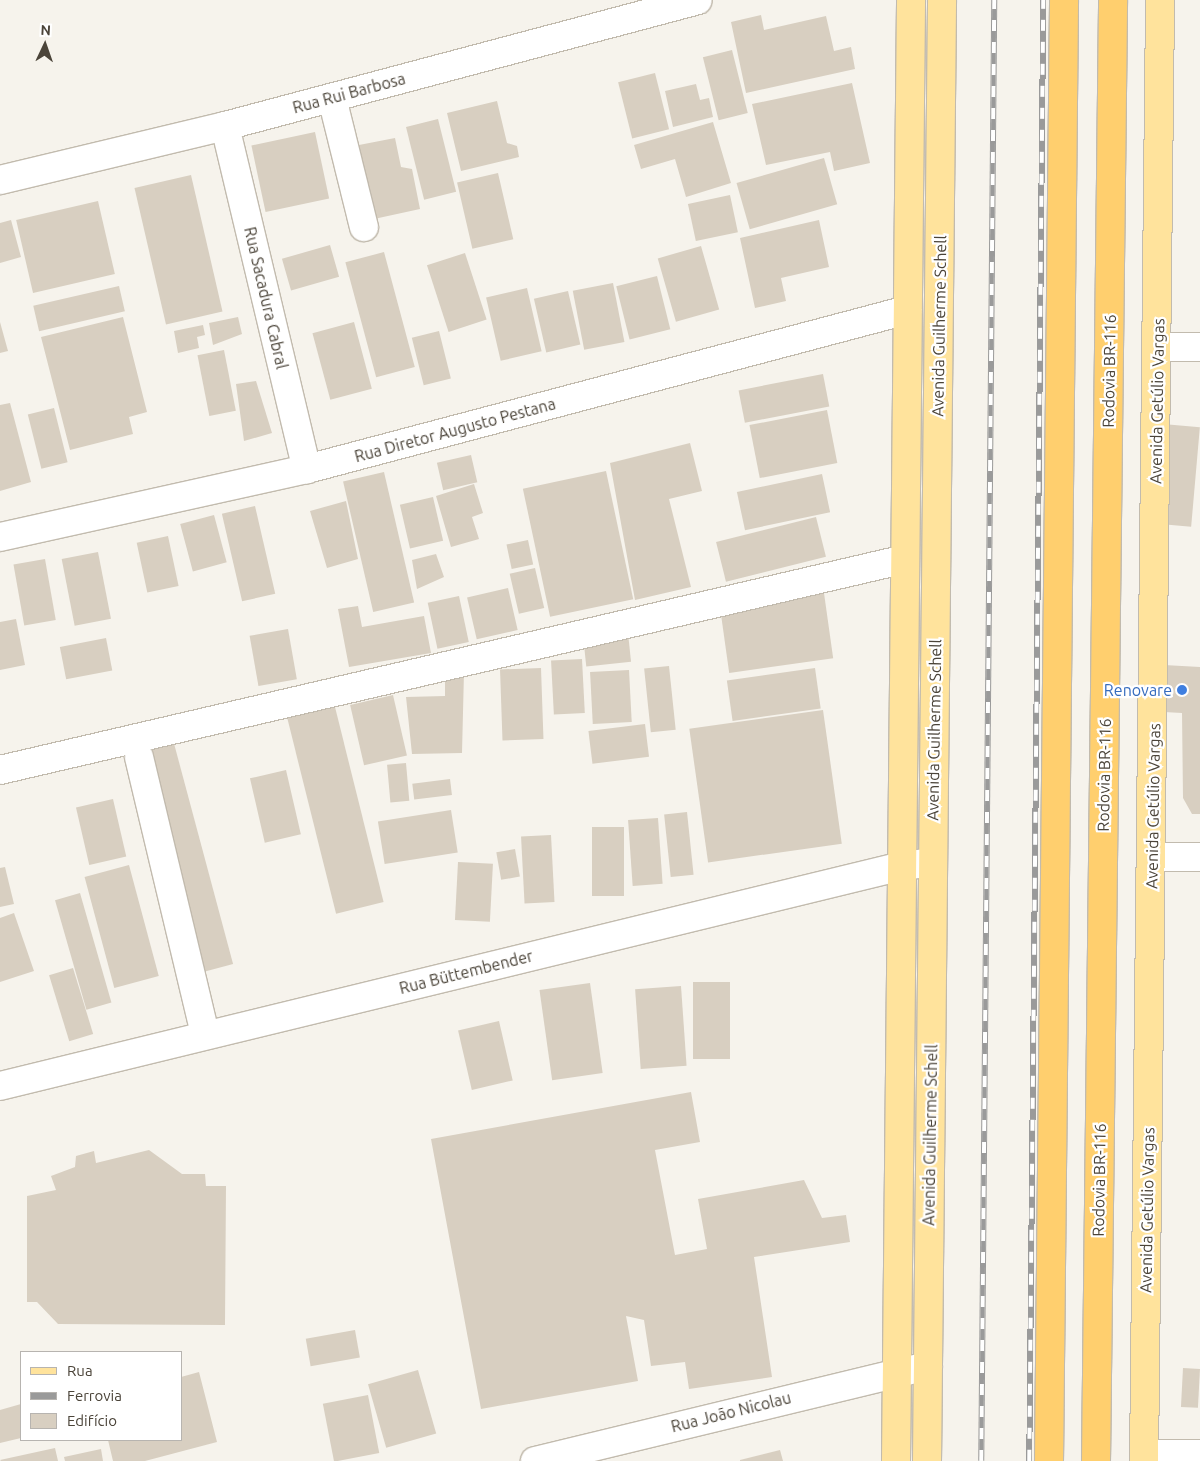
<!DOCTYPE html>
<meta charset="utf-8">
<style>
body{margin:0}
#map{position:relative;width:1200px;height:1461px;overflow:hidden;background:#f6f3ec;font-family:Ubuntu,sans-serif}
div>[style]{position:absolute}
.building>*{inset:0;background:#d8cfc1;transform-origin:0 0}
.roads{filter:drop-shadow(1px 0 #c2bbae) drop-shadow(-1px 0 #c2bbae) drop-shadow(0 1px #c2bbae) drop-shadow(0 -1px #c2bbae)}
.minor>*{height:28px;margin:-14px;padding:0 14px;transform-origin:14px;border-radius:14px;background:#fff}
.major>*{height:28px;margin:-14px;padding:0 14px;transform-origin:14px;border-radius:14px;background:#ffe39c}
.highway>*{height:28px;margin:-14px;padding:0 14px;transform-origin:14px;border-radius:14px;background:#ffcf6e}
.rail>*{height:5.5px;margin-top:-2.75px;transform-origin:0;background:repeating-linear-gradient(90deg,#fff 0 11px,#9a9a9a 0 22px);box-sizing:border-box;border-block:1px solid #9a9a9a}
.dots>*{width:14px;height:14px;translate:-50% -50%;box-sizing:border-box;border:2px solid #fff;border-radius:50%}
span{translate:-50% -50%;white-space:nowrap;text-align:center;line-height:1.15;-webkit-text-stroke:4.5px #fff;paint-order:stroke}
.street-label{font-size:16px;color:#4b4439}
.shop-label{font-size:16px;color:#366cbe}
.right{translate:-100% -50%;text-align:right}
.legend{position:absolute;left:20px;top:1351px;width:162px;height:90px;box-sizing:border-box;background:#fff;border:1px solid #b7b4b0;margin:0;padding:6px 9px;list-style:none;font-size:15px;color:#4b4439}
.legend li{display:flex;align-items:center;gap:10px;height:25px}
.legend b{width:25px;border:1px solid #b7b4b0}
.north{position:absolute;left:20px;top:20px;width:50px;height:50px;-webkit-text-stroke:4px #fff;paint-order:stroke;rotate:3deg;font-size:14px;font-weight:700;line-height:20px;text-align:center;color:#4b4439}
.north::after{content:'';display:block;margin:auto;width:18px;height:22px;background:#4b4439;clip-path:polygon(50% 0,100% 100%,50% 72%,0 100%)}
</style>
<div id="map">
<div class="building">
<i style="clip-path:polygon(761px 15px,764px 30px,826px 16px,834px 51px,851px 47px,855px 69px,746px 93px,731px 22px)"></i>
<i style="left:732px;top:50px;width:65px;height:30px;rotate:76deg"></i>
<i style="left:655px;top:73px;width:58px;height:38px;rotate:76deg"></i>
<i style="clip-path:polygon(852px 83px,870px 163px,834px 171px,830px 152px,766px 165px,752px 104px)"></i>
<i style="clip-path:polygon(696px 84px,700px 100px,709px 98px,713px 117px,673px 127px,665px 91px)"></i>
<i style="clip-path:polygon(497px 101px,507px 143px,517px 146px,519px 157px,461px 171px,447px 113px)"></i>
<i style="left:438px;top:119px;width:75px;height:33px;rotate:76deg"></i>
<i style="clip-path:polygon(713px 122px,731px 183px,686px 197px,675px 159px,641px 169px,634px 145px)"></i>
<i style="left:315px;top:132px;width:68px;height:65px;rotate:78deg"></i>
<i style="clip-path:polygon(395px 138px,401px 167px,412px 169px,420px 209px,374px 219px,359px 145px)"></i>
<i style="left:824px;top:158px;width:48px;height:91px;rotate:74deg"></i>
<i style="left:498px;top:173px;width:68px;height:42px;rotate:77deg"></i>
<i style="left:191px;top:175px;width:140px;height:58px;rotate:77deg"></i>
<i style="left:730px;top:195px;width:38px;height:43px;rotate:78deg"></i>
<i style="left:98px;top:201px;width:75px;height:84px;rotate:77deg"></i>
<i style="clip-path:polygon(11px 220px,21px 257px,0 263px,0 223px)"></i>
<i style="clip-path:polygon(819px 220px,829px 267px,781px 278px,786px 301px,755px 308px,740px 238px)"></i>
<i style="left:330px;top:245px;width:33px;height:50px;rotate:74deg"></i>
<i style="left:701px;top:246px;width:66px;height:45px;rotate:74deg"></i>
<i style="left:384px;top:252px;width:119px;height:40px;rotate:75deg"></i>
<i style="left:465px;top:253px;width:70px;height:40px;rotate:72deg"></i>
<i style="left:657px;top:276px;width:55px;height:42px;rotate:76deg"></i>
<i style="left:613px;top:283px;width:60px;height:41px;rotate:79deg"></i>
<i style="left:119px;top:286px;width:26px;height:88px;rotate:77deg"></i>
<i style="left:527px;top:288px;width:65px;height:42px;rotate:77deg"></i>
<i style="left:568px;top:291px;width:55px;height:35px;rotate:77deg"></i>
<i style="clip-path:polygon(123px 317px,147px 412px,129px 417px,133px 434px,70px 450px,41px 337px)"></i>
<i style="clip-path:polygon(238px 317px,242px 334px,213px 345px,209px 323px)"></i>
<i style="clip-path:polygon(0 322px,8px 351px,0 353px)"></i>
<i style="left:354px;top:322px;width:69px;height:43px;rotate:75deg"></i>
<i style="clip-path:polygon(203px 325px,205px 335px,197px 337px,199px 348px,178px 353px,174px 331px)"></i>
<i style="left:439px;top:331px;width:49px;height:28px;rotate:76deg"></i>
<i style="left:224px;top:350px;width:62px;height:27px;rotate:79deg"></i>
<i style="left:823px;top:374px;width:33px;height:86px;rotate:79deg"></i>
<i style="clip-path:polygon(256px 381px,272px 433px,244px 441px,236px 384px)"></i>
<i style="clip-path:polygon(10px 403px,31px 482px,0 491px,0 405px)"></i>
<i style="left:54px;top:408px;width:56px;height:27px;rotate:76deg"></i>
<i style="left:827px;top:410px;width:54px;height:79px;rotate:79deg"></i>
<i style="left:1163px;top:424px;width:37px;height:100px;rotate:5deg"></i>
<i style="clip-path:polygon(690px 443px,702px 491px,669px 499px,691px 587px,635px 600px,610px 463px)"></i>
<i style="left:471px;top:455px;width:28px;height:35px;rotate:77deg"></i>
<i style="left:606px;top:471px;width:131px;height:85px;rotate:78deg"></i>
<i style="left:384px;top:472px;width:134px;height:42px;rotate:77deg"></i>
<i style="left:822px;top:474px;width:39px;height:87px;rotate:78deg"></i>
<i style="clip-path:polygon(474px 484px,483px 513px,472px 517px,479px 539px,451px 547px,436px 496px)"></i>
<i style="left:433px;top:497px;width:45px;height:34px;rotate:77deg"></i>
<i style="clip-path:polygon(346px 501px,358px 559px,327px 568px,310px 511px)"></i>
<i style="left:255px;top:506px;width:90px;height:34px;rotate:77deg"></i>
<i style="left:214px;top:515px;width:49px;height:35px;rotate:75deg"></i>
<i style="left:816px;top:517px;width:41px;height:103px;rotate:76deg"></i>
<i style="left:168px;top:536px;width:51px;height:32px;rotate:78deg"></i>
<i style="left:528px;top:540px;width:25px;height:22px;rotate:78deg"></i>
<i style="left:98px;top:552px;width:68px;height:37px;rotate:79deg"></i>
<i style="clip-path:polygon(436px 554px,444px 577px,417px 589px,412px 560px)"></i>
<i style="left:45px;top:559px;width:62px;height:32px;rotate:80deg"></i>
<i style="left:535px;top:568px;width:41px;height:26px;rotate:77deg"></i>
<i style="left:508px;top:588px;width:43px;height:42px;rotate:77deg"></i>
<i style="left:824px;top:593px;width:66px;height:105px;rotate:82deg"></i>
<i style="left:459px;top:596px;width:47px;height:32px;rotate:78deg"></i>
<i style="clip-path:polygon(358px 606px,362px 627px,424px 616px,431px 653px,349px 667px,338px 609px)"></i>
<i style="clip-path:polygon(16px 619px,25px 665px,0 670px,0 622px)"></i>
<i style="left:288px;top:629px;width:51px;height:39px;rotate:80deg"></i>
<i style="left:628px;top:633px;width:29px;height:45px;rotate:84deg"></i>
<i style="left:106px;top:638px;width:33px;height:47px;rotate:79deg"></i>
<i style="left:582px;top:659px;width:54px;height:31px;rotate:87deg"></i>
<i style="clip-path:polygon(1164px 665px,1200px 667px,1200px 814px,1192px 814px,1183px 798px,1182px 713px,1164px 712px)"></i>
<i style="left:669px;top:666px;width:64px;height:25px;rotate:84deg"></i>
<i style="left:541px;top:668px;width:71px;height:41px;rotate:88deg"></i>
<i style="left:815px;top:668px;width:41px;height:89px;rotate:82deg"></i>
<i style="left:629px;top:670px;width:52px;height:39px;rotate:87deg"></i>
<i style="clip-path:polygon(464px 672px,462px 753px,412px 754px,406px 697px,445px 696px,445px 673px)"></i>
<i style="left:393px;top:695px;width:62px;height:44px;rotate:77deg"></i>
<i style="left:334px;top:703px;width:205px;height:49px;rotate:76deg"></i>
<i style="left:823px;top:710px;width:135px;height:135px;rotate:82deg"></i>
<i style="left:645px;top:724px;width:33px;height:57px;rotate:83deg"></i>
<i style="left:172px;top:736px;width:236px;height:30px;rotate:75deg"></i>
<i style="left:406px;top:763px;width:38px;height:19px;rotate:85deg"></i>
<i style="left:286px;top:770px;width:66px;height:37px;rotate:77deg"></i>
<i style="left:450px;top:779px;width:16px;height:38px;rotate:83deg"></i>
<i style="left:113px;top:799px;width:59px;height:38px;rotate:77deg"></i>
<i style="left:451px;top:810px;width:43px;height:74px;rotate:81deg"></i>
<i style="left:687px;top:812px;width:63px;height:23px;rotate:84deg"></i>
<i style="left:658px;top:818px;width:66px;height:30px;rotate:86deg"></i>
<i style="left:592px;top:827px;width:32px;height:69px"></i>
<i style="left:551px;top:835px;width:67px;height:30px;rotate:87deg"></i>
<i style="left:515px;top:849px;width:28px;height:19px;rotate:80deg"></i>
<i style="left:458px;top:862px;width:35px;height:58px;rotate:3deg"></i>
<i style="left:129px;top:865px;width:115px;height:46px;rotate:75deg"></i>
<i style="clip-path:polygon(5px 867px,14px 904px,0 907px,0 868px)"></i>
<i style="left:80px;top:893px;width:114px;height:26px;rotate:74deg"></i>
<i style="clip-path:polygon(14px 913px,34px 971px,0 982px,0 918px)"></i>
<i style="left:73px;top:968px;width:69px;height:25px;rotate:73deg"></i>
<i style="left:693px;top:982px;width:37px;height:77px"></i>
<i style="left:590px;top:983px;width:91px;height:51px;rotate:82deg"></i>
<i style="left:681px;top:986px;width:80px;height:46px;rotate:86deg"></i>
<i style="left:499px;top:1021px;width:61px;height:42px;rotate:77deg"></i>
<i style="clip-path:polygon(691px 1092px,700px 1142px,655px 1150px,675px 1255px,707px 1249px,698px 1199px,804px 1180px,822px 1218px,846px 1215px,850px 1242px,754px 1257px,772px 1377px,689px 1389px,685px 1362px,651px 1366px,644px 1320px,626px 1316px,638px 1381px,481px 1409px,431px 1139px)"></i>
<i style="clip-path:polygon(149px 1150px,182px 1174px,205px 1174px,206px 1186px,226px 1186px,225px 1325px,58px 1324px,37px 1302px,27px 1302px,27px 1196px,56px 1190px,51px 1176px,75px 1167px,76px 1156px,94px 1151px,96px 1163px)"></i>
<i style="left:355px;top:1330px;width:28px;height:50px;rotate:80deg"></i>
<i style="left:1183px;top:1368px;width:17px;height:39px;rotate:3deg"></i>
<i style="left:418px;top:1370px;width:66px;height:52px;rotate:74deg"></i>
<i style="clip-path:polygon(199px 1372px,217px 1442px,145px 1461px,113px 1461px,108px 1440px,181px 1440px,181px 1377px)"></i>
<i style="left:368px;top:1395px;width:59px;height:46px;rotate:79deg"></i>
<i style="clip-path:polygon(21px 1404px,21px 1438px,0 1443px,0 1410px)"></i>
<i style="clip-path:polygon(55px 1448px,58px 1461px,1px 1461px,0 1460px)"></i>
<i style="clip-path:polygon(101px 1449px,103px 1461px,65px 1461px,64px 1457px)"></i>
<i style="clip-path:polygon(780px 1450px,783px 1461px,740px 1461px,740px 1460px)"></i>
</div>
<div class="roads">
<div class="minor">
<i style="left:332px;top:98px;width:133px;rotate:76.1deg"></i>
<i style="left:225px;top:126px;width:353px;rotate:76.6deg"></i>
<i style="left:0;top:180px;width:231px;rotate:-13.5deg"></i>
<i style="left:225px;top:126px;width:489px;rotate:-14.9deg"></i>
<i style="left:1157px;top:347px;width:43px"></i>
<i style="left:0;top:537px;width:314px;rotate:-12.5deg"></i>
<i style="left:307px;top:469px;width:621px;rotate:-14.84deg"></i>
<i style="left:139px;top:757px;width:286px;rotate:76.6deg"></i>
<i style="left:0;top:770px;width:929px;rotate:-13.12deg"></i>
<i style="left:1152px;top:857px;width:48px"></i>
<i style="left:0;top:1086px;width:928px;rotate:-13.71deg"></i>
<i style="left:902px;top:866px;width:31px;rotate:-7deg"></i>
<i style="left:1144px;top:1454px;width:56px"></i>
<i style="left:535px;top:1461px;width:404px;rotate:-13.6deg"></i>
</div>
<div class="major">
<i style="left:896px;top:1461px;width:1461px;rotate:-89.41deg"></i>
<i style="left:927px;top:1461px;width:1461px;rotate:-89.41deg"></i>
<i style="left:1144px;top:1461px;width:1461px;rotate:-89.37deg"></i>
</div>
<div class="highway">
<i style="left:1049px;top:1461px;width:1461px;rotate:-89.41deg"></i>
<i style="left:1096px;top:1461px;width:1461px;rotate:-89.33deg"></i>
</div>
</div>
<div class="rail">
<i style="left:981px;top:1461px;width:1461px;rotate:-89.49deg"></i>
<i style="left:1029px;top:1461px;width:1461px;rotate:-89.45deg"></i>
</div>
<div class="dots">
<i style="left:1182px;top:690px;background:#3f7fe0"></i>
</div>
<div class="street-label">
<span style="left:349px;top:93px;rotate:-15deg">Rua Rui Barbosa</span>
<span style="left:266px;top:298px;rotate:77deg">Rua Sacadura Cabral</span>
<span style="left:939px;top:326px;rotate:-89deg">Avenida Guilherme Schell</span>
<span style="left:1109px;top:371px;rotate:-89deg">Rodovia BR-116</span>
<span style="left:1157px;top:401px;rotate:-89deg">Avenida Getúlio Vargas</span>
<span style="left:455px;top:430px;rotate:-15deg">Rua Diretor Augusto Pestana</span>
<span style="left:934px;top:730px;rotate:-89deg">Avenida Guilherme Schell</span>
<span style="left:1104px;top:775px;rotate:-89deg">Rodovia BR-116</span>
<span style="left:1153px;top:806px;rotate:-89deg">Avenida Getúlio Vargas</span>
<span style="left:466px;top:972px;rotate:-14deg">Rua Büttembender</span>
<span style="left:930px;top:1135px;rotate:-89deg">Avenida Guilherme Schell</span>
<span style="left:1099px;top:1180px;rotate:-89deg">Rodovia BR-116</span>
<span style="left:1147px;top:1210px;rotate:-89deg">Avenida Getúlio Vargas</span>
<span style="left:731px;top:1412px;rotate:-14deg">Rua João Nicolau</span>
</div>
<div class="shop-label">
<span class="right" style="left:1172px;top:690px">Renovare</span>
</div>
<ul class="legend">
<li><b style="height:6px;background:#ffe39c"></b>Rua</li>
<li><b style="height:6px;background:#9a9a9a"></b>Ferrovia</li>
<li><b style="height:14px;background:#d8cfc1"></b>Edifício</li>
</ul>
<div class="north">N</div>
</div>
